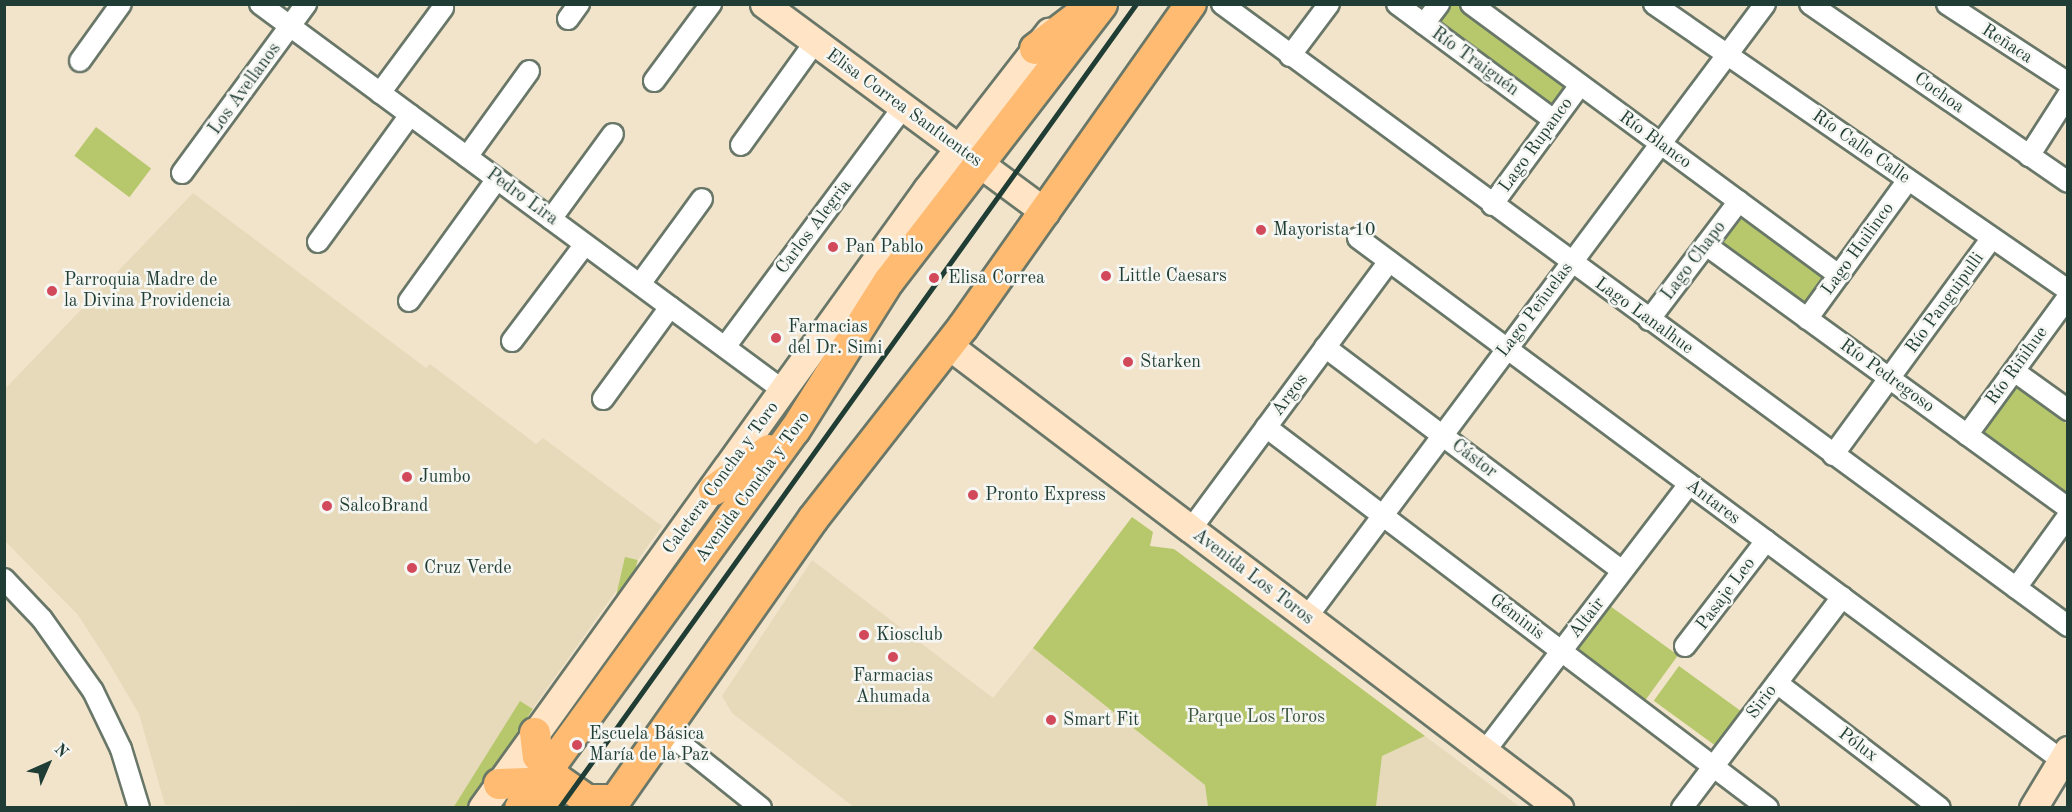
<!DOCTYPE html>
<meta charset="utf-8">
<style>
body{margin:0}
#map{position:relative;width:2072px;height:812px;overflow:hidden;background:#f2e4cb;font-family:"Old Standard TT",serif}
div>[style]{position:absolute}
.built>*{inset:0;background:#e6daba}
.green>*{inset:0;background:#b6c86b;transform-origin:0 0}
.roads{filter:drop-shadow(2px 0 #697769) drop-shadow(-2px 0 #697769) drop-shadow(0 2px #697769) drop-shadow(0 -2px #697769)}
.street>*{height:20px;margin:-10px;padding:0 10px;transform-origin:10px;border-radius:10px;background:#fff}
.secondary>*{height:27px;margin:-13.5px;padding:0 13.5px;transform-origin:13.5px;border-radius:13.5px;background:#ffe4c6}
.primary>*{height:30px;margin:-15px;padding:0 15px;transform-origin:15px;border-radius:15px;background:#febb71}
.rail>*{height:4.5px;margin:-2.25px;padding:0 2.25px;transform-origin:2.25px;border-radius:2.25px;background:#1f3d34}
.dots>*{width:16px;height:16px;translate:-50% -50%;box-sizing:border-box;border:3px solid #f6f6f2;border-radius:50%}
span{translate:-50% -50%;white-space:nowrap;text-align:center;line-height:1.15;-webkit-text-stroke:5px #f6f6f2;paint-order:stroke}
.street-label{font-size:18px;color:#1f3d34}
.poi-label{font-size:18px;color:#1f3d34}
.left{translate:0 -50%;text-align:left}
.park-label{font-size:18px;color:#3d593f}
.frame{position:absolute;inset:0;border:6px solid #1f3d34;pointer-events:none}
.north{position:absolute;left:18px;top:734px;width:60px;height:60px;-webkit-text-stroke:4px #f6f6f2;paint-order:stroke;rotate:45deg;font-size:16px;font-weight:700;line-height:24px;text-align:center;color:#1f3d34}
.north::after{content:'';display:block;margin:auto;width:21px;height:27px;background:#1f3d34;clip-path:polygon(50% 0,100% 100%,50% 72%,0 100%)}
</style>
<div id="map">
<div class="built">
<i style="clip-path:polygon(193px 193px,426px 368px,430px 364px,536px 444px,543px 438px,662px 526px,463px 807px,165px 805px,139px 714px,109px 663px,78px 615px,5px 541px,4px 390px)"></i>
<i style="clip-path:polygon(812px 560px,993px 698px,1033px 648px,1205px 785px,1208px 807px,854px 807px,732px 713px,722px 696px)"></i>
<i style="clip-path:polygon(1425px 736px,1520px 807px,1376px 808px,1382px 756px)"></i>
</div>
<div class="green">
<i style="clip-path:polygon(1446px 5px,1461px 5px,1571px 86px,1552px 114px,1430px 26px)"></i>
<i style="left:96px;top:127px;width:69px;height:36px;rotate:37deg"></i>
<i style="left:1739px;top:208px;width:109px;height:42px;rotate:36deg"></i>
<i style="clip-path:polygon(2010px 382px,2067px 424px,2067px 495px,1976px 430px)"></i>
<i style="clip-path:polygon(1132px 517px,1153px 532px,1150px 546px,1174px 549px,1425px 736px,1382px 756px,1376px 807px,1208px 807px,1205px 785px,1033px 648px)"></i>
<i style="left:625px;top:557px;width:13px;height:149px;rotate:13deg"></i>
<i style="left:1606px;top:603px;width:89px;height:60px;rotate:36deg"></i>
<i style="left:1679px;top:666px;width:76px;height:43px;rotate:36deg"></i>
<i style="left:520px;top:701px;width:15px;height:130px;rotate:32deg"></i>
</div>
<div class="roads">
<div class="street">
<i style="left:260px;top:4px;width:651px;rotate:36.45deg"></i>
<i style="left:1222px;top:4px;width:1050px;rotate:36.32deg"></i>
<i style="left:1397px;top:4px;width:195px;rotate:36.5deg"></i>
<i style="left:1471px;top:4px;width:457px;rotate:36.4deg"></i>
<i style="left:1654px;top:4px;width:503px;rotate:34.64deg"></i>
<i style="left:1810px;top:4px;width:313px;rotate:34.6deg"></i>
<i style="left:1947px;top:4px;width:145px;rotate:33.1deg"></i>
<i style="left:568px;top:19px;width:19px;rotate:-54deg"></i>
<i style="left:1424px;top:24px;width:25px;rotate:-53deg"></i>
<i style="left:1290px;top:56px;width:65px;rotate:-53.1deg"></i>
<i style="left:80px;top:61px;width:70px;rotate:-54.3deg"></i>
<i style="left:654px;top:81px;width:96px;rotate:-53.5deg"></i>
<i style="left:380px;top:93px;width:106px;rotate:-53.5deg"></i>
<i style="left:741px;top:145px;width:127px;rotate:-54.3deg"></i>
<i style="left:2029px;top:156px;width:72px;rotate:-57.4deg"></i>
<i style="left:467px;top:157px;width:106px;rotate:-54.2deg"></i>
<i style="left:182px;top:173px;width:210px;rotate:-53.7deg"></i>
<i style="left:1492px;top:205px;width:149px;rotate:-53.7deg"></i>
<i style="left:551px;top:219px;width:105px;rotate:-53.9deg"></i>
<i style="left:1358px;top:238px;width:884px;rotate:36.58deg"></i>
<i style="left:318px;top:242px;width:157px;rotate:-54.1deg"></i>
<i style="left:1706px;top:245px;width:447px;rotate:36deg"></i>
<i style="left:640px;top:284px;width:105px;rotate:-53.9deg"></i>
<i style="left:409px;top:301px;width:150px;rotate:-54.2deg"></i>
<i style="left:1807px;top:319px;width:172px;rotate:-54deg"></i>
<i style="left:1649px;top:320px;width:149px;rotate:-52.9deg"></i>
<i style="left:512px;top:341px;width:121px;rotate:-53deg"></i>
<i style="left:725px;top:347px;width:299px;rotate:-53.4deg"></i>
<i style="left:1325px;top:347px;width:372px;rotate:37deg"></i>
<i style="left:2014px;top:371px;width:67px;rotate:35.8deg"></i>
<i style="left:603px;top:399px;width:114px;rotate:-53.9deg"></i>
<i style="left:1266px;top:427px;width:630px;rotate:37.2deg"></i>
<i style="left:1967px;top:435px;width:171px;rotate:-53.8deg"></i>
<i style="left:1833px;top:455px;width:269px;rotate:-53.8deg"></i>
<i style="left:1191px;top:529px;width:333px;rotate:-53.5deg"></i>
<i style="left:4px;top:579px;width:55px;rotate:46.5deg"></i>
<i style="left:42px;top:619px;width:88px;rotate:54.7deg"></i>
<i style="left:93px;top:691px;width:64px;rotate:64.2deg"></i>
<i style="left:121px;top:749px;width:62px;rotate:73deg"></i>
<i style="left:2016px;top:588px;width:89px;rotate:-54.2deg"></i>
<i style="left:1307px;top:617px;width:765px;rotate:-53.23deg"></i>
<i style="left:1685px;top:646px;width:133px;rotate:-52.4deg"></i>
<i style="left:1777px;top:683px;width:205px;rotate:37.5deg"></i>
<i style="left:665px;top:731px;width:123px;rotate:38.7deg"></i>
<i style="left:1485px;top:751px;width:336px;rotate:-52.6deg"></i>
<i style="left:1682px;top:808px;width:265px;rotate:-52.8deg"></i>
</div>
<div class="secondary">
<i style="left:764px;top:4px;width:350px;rotate:36.5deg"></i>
<i style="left:948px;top:345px;width:767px;rotate:37.15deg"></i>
<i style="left:482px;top:808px;width:762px;rotate:-54.29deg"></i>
<i style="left:927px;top:189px;width:199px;rotate:-52.2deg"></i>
<i style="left:2033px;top:808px;width:68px;rotate:-58.9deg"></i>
</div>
<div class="primary">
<i style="left:1035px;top:49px;width:64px;rotate:-37.4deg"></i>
<i style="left:714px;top:490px;width:68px;rotate:-36deg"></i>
<i style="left:535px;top:733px;width:23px;rotate:83deg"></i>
<i style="left:538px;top:756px;width:30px;rotate:50deg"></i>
<i style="left:557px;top:779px;width:37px;rotate:35deg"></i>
<i style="left:587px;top:800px;width:29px"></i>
<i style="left:499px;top:784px;width:29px;rotate:-2deg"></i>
<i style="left:528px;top:783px;width:25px;rotate:32deg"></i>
<i style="left:520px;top:808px;width:467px;rotate:-54deg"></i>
<i style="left:795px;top:430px;width:176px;rotate:-57.8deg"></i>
<i style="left:889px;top:281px;width:349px;rotate:-52.4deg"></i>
<i style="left:610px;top:808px;width:353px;rotate:-54.9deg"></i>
<i style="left:813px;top:519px;width:244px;rotate:-52deg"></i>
<i style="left:963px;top:327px;width:395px;rotate:-54.8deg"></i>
</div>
</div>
<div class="rail">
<i style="left:559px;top:808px;width:990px;rotate:-54.33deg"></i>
</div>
<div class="dots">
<i style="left:1261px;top:230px;background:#d1495b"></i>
<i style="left:833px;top:247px;background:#d1495b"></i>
<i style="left:1106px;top:276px;background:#d1495b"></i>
<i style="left:934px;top:278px;background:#d1495b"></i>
<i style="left:52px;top:291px;background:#d1495b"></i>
<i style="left:776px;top:338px;background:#d1495b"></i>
<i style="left:1128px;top:362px;background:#d1495b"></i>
<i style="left:407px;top:477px;background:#d1495b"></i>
<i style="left:973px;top:495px;background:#d1495b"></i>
<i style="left:327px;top:506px;background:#d1495b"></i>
<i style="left:412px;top:568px;background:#d1495b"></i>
<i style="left:864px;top:635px;background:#d1495b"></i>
<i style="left:893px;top:657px;background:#d1495b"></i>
<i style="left:1051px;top:720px;background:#d1495b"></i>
<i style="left:577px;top:745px;background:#d1495b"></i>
</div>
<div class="street-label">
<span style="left:2007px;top:44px;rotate:33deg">Reñaca</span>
<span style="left:1475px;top:62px;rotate:36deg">Río Traiguén</span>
<span style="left:245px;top:89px;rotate:-54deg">Los Avellanos</span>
<span style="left:1939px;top:93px;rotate:35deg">Cochoa</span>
<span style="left:904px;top:108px;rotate:36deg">Elisa Correa Sanfuentes</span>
<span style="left:1655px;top:140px;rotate:36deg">Río Blanco</span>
<span style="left:1536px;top:145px;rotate:-54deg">Lago Rupanco</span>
<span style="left:1861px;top:147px;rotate:35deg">Río Calle Calle</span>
<span style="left:522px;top:197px;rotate:36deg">Pedro Lira</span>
<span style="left:814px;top:227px;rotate:-53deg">Carlos Alegria</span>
<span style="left:1858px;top:249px;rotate:-54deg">Lago Huilinco</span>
<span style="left:1694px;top:261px;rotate:-53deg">Lago Chapo</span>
<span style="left:1945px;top:303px;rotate:-54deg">Río Panguipulli</span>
<span style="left:1535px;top:310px;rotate:-53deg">Lago Peñuelas</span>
<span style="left:1644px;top:316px;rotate:36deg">Lago Lanalhue</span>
<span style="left:2017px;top:366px;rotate:-54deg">Río Riñihue</span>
<span style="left:1887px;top:376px;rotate:36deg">Río Pedregoso</span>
<span style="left:1290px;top:395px;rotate:-53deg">Argos</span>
<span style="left:1474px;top:459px;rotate:37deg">Cástor</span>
<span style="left:721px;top:478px;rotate:-54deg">Caletera Concha y Toro</span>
<span style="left:753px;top:487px;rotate:-54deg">Avenida Concha y Toro</span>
<span style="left:1713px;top:502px;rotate:37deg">Antares</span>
<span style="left:1253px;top:577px;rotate:37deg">Avenida Los Toros</span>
<span style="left:1726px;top:594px;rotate:-53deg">Pasaje Leo</span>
<span style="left:1517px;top:617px;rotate:37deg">Géminis</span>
<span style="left:1587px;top:618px;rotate:-52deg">Altair</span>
<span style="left:1762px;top:702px;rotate:-53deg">Sirio</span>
<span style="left:1858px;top:745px;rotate:37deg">Pólux</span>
</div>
<div class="poi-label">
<span class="left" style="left:1273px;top:230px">Mayorista 10</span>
<span class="left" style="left:845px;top:247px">Pan Pablo</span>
<span class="left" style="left:1118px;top:276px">Little Caesars</span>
<span class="left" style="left:948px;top:278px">Elisa Correa</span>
<span class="left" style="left:64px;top:291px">Parroquia Madre de<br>la Divina Providencia</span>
<span class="left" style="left:788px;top:338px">Farmacias<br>del Dr. Simi</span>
<span class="left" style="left:1140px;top:362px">Starken</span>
<span class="left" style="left:419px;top:477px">Jumbo</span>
<span class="left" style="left:985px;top:495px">Pronto Express</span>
<span class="left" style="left:339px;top:506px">SalcoBrand</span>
<span class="left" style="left:424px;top:568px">Cruz Verde</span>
<span class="left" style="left:876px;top:635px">Kiosclub</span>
<span style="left:893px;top:687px">Farmacias<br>Ahumada</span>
<span class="left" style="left:1063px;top:720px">Smart Fit</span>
<span class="left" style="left:589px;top:745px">Escuela Básica<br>María de la Paz</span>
</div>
<div class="park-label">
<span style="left:1256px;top:717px">Parque Los Toros</span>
</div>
<div class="frame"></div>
<div class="north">N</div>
</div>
